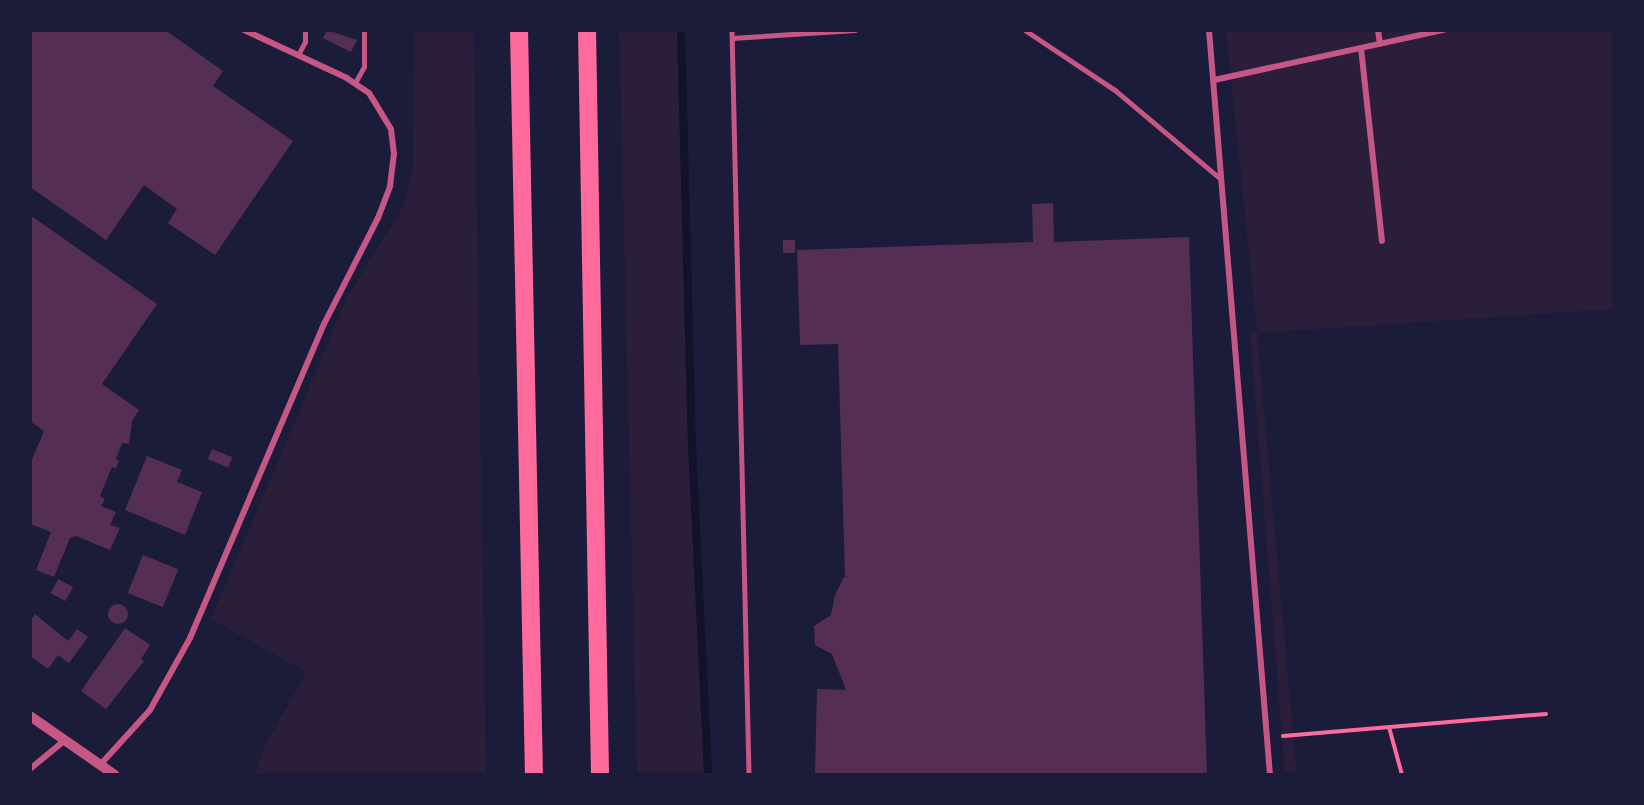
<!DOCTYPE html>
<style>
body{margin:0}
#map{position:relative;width:1644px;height:805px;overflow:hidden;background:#1b1b3a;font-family:"Exo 2",sans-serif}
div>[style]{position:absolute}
.green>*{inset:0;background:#2a1e3b}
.stream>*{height:8px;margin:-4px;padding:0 4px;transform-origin:4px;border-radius:4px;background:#12122b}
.building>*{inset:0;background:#542f53;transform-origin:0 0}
.round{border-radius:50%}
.path>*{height:4px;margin:-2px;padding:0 2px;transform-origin:2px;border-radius:2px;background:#ff6b9d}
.service>*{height:4.5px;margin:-2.25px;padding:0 2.25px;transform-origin:2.25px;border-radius:2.25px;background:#c65784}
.minor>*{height:6px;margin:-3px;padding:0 3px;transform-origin:3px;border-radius:3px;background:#c65784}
.tertiary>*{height:10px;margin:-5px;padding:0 5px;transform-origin:5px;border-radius:5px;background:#c65784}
.motorway>*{height:18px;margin:-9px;padding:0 9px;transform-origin:9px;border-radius:9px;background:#ff6b9d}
span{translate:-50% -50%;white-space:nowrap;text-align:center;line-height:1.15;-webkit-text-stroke:5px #1b1b3a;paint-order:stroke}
.frame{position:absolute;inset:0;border:32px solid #1b1b3a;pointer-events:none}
</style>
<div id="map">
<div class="green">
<i style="clip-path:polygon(414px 30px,474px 30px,486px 775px,255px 775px,264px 748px,306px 672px,211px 619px,348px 296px,404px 205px,413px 170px)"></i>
<i style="clip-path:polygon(619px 30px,681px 30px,692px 446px,708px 775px,637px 775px)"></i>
<i style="clip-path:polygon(1226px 30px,1614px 30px,1614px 309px,1257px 333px,1297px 775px,1285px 775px,1250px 333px,1257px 332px)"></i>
</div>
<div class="stream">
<i style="left:681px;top:30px;width:416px;rotate:88.5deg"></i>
<i style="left:692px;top:446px;width:329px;rotate:87.2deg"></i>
</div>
<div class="building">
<i style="clip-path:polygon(30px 30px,165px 30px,223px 71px,213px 86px,293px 141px,215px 255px,168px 223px,177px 209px,144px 185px,106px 240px,30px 187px)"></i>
<i style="clip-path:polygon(327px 30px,357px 40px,351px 52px,323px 38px)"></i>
<i style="clip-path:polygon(1053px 203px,1054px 242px,1189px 237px,1207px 775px,815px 775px,817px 689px,846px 690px,832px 654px,815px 645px,814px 626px,831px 615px,835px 595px,844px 577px,850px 576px,845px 576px,838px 344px,800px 345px,797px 250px,1033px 242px,1032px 204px)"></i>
<i style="clip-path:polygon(30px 215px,157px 304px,102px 384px,139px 410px,132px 421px,129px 444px,122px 443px,116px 459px,119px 461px,116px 468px,112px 467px,100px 496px,105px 499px,101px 506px,116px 512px,110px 525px,120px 528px,110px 550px,76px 536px,70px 538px,54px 577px,36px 570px,51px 532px,30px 524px,30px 464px,44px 431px,30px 421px)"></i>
<i style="left:783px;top:240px;width:12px;height:13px"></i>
<i style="left:212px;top:449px;width:22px;height:11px;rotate:22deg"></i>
<i style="clip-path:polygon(147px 456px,182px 470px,177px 482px,202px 492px,185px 535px,125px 510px)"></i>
<i style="left:143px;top:555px;width:38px;height:41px;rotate:22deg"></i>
<i style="left:58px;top:579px;width:17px;height:16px;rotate:28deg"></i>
<i class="round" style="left:108px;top:604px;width:20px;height:20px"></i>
<i style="clip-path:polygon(35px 614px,68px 641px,77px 629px,88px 637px,69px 663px,58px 655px,48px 669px,30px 656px,30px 621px)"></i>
<i style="clip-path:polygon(125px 628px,150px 645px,141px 659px,144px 661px,106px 709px,81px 691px)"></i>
</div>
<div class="path">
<i style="left:1389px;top:727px;width:50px;rotate:74.8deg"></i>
<i style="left:1283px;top:736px;width:264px;rotate:-4.8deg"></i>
</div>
<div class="service">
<i style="left:732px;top:30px;width:745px;rotate:88.69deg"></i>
<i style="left:1025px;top:30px;width:108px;rotate:33.7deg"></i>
<i style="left:1115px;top:90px;width:137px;rotate:40deg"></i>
<i style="left:732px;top:38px;width:123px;rotate:-3.7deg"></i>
<i style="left:298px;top:55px;width:15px;rotate:-62deg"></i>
<i style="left:305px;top:42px;width:12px;rotate:-90deg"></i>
<i style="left:355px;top:83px;width:18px;rotate:-61deg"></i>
<i style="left:364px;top:67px;width:37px;rotate:-90deg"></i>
</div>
<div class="minor">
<i style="left:1209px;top:30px;width:747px;rotate:85.32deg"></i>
<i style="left:1378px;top:30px;width:14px;rotate:82deg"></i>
<i style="left:1361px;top:48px;width:194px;rotate:83.8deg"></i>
<i style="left:1214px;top:80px;width:235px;rotate:-12.3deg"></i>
<i style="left:100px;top:765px;width:74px;rotate:-47.7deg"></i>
<i style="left:150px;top:710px;width:82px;rotate:-60.9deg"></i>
<i style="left:190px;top:638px;width:341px;rotate:-66.9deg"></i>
<i style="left:324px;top:324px;width:119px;rotate:-63deg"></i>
<i style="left:378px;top:218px;width:34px;rotate:-69deg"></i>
<i style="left:390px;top:186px;width:32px;rotate:-83deg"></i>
<i style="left:394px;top:154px;width:25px;rotate:-97deg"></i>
<i style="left:391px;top:129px;width:42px;rotate:-121.4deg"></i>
<i style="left:369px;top:93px;width:27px;rotate:-146deg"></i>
<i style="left:347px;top:78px;width:114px;rotate:-155deg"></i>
<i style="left:30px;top:769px;width:45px;rotate:-39.6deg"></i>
</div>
<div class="tertiary">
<i style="left:30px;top:716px;width:103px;rotate:34.8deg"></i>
</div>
<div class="motorway">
<i style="left:519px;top:30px;width:745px;rotate:88.85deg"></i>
<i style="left:587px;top:30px;width:745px;rotate:89deg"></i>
</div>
<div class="frame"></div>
</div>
